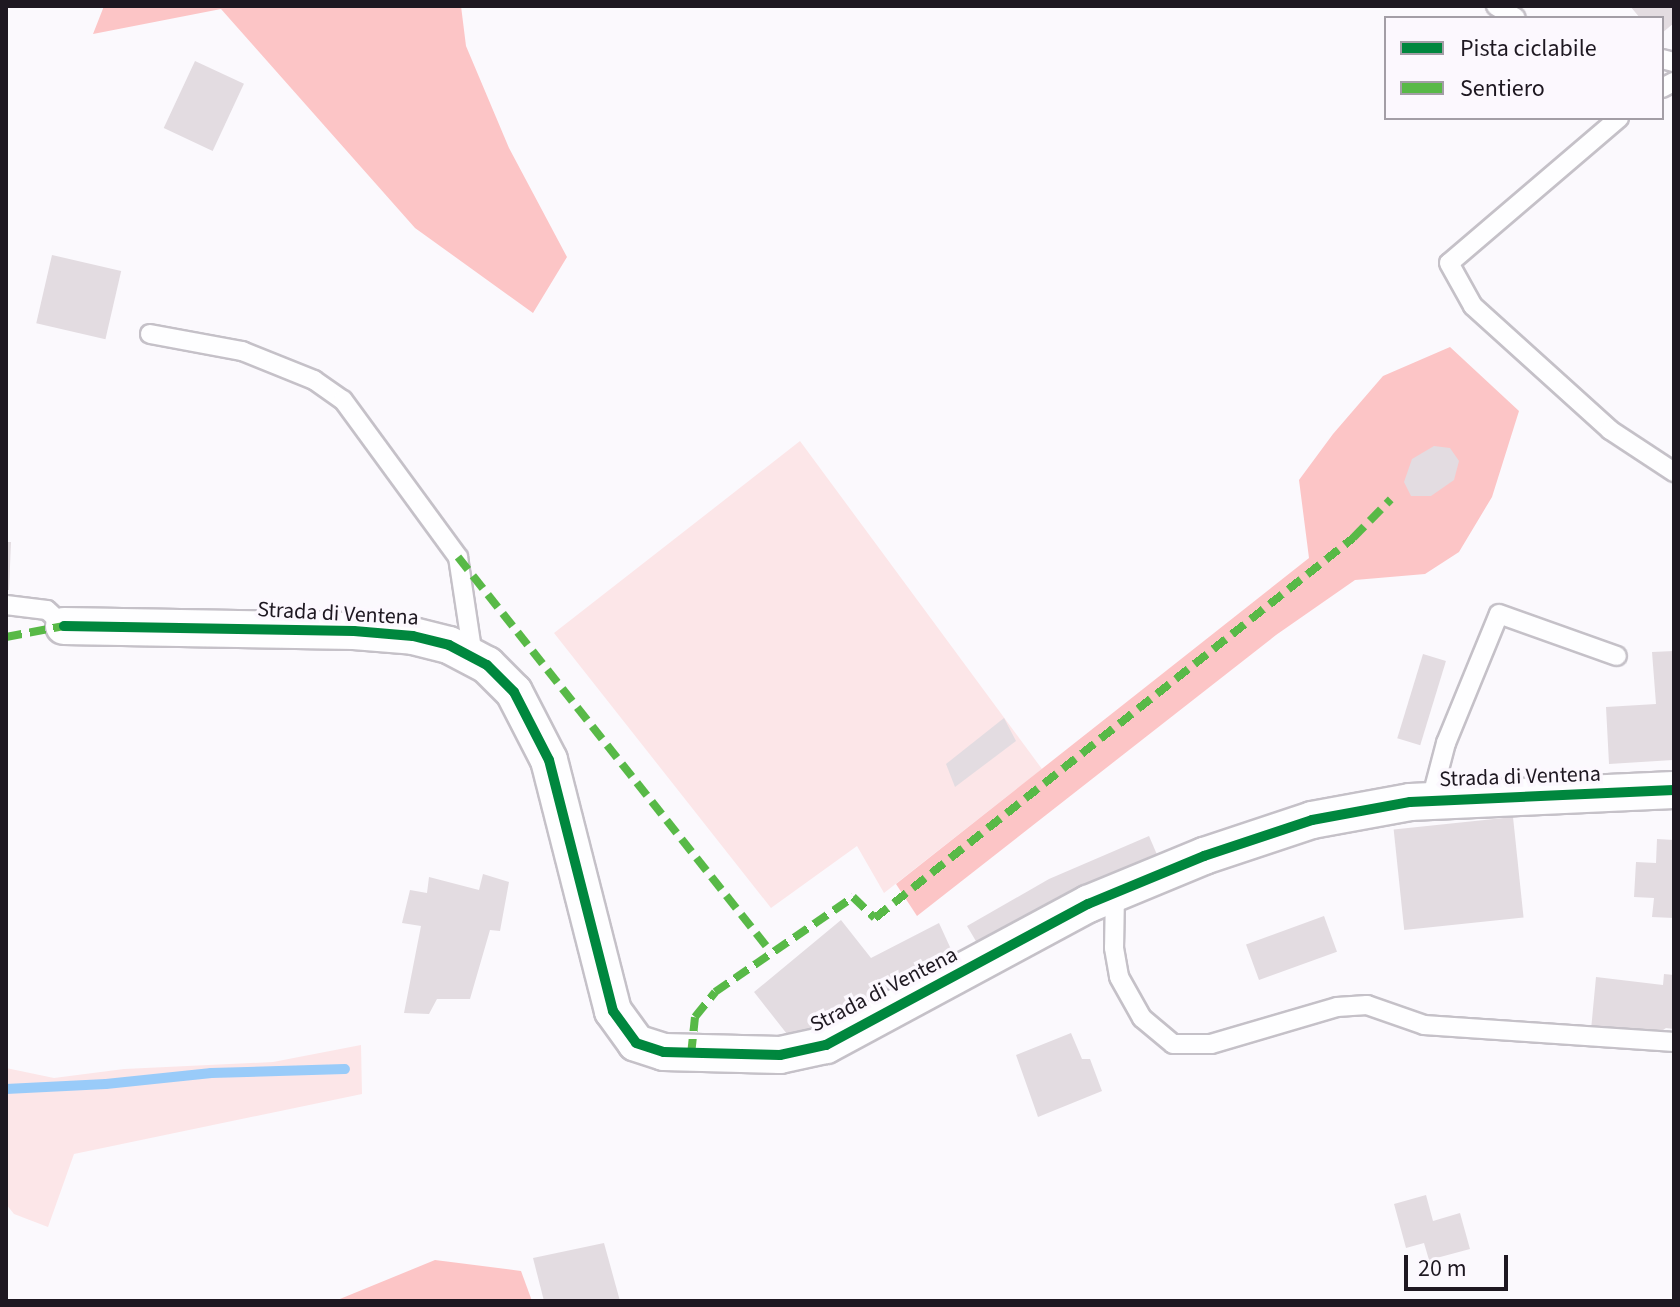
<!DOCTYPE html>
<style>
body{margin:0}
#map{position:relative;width:1680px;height:1307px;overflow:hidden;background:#fbf9fd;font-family:"Source Sans 3",sans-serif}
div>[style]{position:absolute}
.green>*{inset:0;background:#fce6e8}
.forest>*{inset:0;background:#fcc5c6}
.stream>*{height:10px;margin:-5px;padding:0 5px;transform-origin:5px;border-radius:5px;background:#99cbf9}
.building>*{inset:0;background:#e3dce1;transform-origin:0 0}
.roads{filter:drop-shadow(2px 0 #c5c1c8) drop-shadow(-2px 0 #c5c1c8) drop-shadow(0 2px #c5c1c8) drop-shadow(0 -2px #c5c1c8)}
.service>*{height:18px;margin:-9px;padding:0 9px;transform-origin:9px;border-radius:9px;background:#fefeff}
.minor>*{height:36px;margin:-18px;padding:0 18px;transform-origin:18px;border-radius:18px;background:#fefeff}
.quiet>*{height:8px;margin-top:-4px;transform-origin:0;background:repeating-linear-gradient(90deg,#58b947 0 16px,transparent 0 24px)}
.cycleway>*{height:10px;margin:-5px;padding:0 5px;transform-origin:5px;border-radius:5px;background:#00873e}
span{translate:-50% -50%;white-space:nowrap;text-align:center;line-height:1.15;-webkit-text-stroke:7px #fcf8fe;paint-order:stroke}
.street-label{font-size:22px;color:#1e1821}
.frame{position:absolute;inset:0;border:8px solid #1e1821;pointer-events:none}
.legend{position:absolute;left:1384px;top:16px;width:280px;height:104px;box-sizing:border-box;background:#fcf8fe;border:2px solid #a39ea6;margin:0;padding:10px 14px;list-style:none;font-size:24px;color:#1e1821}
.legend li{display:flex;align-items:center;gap:16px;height:40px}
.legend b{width:40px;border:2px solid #a39ea6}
.scale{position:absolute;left:1404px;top:1255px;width:104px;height:36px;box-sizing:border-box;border:4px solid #1e1821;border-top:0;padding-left:10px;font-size:24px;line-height:28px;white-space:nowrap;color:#1e1821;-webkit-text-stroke:6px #fcf8fe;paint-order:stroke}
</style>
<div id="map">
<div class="green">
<i style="clip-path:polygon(800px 441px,1042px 769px,884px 893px,857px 846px,771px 908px,554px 633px)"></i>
<i style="clip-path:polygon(361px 1045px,362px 1094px,74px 1154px,48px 1227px,14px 1214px,6px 1204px,6px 1068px,54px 1078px,124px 1069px,273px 1062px)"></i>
</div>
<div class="forest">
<i style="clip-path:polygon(104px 6px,461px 6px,466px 46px,509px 148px,567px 257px,533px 313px,415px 228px,221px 9px,93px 34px)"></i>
<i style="clip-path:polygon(1450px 347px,1519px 411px,1492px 497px,1459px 552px,1425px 574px,1355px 580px,1276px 635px,917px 916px,896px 884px,1309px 558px,1299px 480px,1333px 434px,1383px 376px)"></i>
<i style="clip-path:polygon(435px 1260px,521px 1271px,532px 1301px,335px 1301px)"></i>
</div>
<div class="stream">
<i style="left:6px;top:1089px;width:100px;rotate:-2.9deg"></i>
<i style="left:106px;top:1084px;width:106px;rotate:-6deg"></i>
<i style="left:211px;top:1073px;width:134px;rotate:-1.7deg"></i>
</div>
<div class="building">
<i style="clip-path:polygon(1630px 6px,1674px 6px,1674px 23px,1662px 33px,1662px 18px,1640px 18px)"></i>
<i style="left:195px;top:61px;width:54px;height:74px;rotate:25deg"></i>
<i style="left:52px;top:255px;width:71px;height:70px;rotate:13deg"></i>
<i style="clip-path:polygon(1434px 446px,1450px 448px,1459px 461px,1454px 480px,1431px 496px,1411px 496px,1404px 482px,1412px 459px)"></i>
<i style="clip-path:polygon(6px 542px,11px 542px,9px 590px,6px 590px)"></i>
<i style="clip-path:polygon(1674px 651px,1673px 760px,1609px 764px,1606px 707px,1656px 704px,1652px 652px)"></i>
<i style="left:1423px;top:654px;width:24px;height:88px;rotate:17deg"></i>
<i style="clip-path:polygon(1004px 718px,1016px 741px,955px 787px,946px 764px)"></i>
<i style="left:1513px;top:817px;width:101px;height:120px;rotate:84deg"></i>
<i style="clip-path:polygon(1149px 836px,1161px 864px,980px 948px,967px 926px,1049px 879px)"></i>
<i style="clip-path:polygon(1657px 839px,1674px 840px,1674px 918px,1652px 917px,1654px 898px,1634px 897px,1636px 862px,1656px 863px)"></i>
<i style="clip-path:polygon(483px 874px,509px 882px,500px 931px,490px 930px,470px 999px,437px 999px,429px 1014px,404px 1013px,421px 926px,402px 923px,410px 890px,427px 893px,429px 877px,479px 890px)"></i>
<i style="left:1324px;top:916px;width:38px;height:83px;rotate:70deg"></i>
<i style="clip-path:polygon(841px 920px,871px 958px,939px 923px,955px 958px,821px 1031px,787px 1034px,754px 992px)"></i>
<i style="clip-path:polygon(1664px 974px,1674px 975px,1674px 1029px,1666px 1028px,1651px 1038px,1591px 1030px,1596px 977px,1663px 985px)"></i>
<i style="clip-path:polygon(1071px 1033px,1082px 1059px,1090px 1059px,1102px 1091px,1038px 1117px,1016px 1055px)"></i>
<i style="clip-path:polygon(1426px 1195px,1433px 1221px,1460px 1213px,1470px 1249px,1429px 1260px,1424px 1243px,1406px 1248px,1394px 1204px)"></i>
<i style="clip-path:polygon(604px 1243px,620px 1301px,544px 1301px,533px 1258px)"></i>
</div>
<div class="roads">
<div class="service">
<i style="left:1496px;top:6px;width:23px;rotate:31deg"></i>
<i style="left:1662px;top:59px;width:12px;rotate:14deg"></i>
<i style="left:1662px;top:88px;width:13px;rotate:-27deg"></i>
<i style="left:1619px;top:118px;width:223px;rotate:139.5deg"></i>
<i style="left:1449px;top:263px;width:49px;rotate:60.8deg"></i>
<i style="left:1473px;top:306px;width:185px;rotate:42.1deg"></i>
<i style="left:1610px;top:430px;width:77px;rotate:33.3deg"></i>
<i style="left:150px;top:334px;width:94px;rotate:10.5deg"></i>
<i style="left:242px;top:351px;width:78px;rotate:21.9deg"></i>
<i style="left:314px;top:380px;width:35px;rotate:35deg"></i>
<i style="left:343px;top:400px;width:195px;rotate:53.8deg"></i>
<i style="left:458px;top:557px;width:100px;rotate:81.4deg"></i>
<i style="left:6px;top:605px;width:41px;rotate:7deg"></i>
<i style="left:47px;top:610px;width:23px;rotate:43deg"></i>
<i style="left:1431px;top:800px;width:59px;rotate:-75.3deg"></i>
<i style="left:1446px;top:743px;width:139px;rotate:-67.7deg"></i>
<i style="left:1499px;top:614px;width:125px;rotate:19.6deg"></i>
<i style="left:1115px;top:893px;width:55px;rotate:91deg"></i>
<i style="left:1114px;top:948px;width:29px;rotate:80deg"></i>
<i style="left:1119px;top:977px;width:47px;rotate:60.7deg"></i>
<i style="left:1142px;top:1018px;width:40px;rotate:40deg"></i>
<i style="left:1173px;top:1044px;width:38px"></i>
<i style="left:1211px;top:1044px;width:131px;rotate:-16.4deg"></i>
<i style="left:1337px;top:1007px;width:30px;rotate:-4deg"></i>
<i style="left:1367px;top:1005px;width:60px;rotate:19.3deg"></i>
<i style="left:1424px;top:1025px;width:251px;rotate:3.9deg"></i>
</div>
<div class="minor">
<i style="left:64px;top:626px;width:290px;rotate:1deg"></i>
<i style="left:354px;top:631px;width:59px;rotate:4.8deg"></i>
<i style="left:413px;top:636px;width:37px;rotate:14deg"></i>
<i style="left:449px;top:645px;width:43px;rotate:27.8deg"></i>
<i style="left:487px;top:665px;width:38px;rotate:45deg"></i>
<i style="left:514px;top:692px;width:76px;rotate:62.8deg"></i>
<i style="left:549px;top:760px;width:259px;rotate:75.7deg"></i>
<i style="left:613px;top:1011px;width:39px;rotate:54deg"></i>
<i style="left:636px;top:1043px;width:29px;rotate:18deg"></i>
<i style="left:664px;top:1052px;width:116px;rotate:1.5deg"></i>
<i style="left:780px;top:1055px;width:47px;rotate:-12.3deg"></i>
<i style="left:826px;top:1045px;width:298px;rotate:-28.3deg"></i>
<i style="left:1088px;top:904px;width:126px;rotate:-22.5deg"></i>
<i style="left:1204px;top:856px;width:114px;rotate:-18.4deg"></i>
<i style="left:1312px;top:820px;width:100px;rotate:-10.4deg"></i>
<i style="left:1410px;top:802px;width:264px;rotate:-2.6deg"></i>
</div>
</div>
<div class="quiet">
<i style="left:458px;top:557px;width:504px;rotate:51.61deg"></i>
<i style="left:6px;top:637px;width:59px;rotate:-10.7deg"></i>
<i style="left:691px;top:1055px;width:38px;rotate:-84deg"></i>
<i style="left:695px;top:1017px;width:32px;rotate:-51deg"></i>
<i style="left:715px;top:992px;width:168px;rotate:-34.5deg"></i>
<i style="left:853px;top:897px;width:30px;rotate:44deg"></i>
<i style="left:875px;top:918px;width:611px;rotate:-38.48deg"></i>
<i style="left:1353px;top:538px;width:54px;rotate:-45.7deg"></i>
</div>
<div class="cycleway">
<i style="left:64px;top:626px;width:290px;rotate:1deg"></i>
<i style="left:354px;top:631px;width:59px;rotate:4.8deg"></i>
<i style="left:413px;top:636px;width:37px;rotate:14deg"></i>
<i style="left:449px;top:645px;width:43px;rotate:27.8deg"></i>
<i style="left:487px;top:665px;width:38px;rotate:45deg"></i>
<i style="left:514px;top:692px;width:76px;rotate:62.8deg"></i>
<i style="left:549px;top:760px;width:259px;rotate:75.7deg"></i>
<i style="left:613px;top:1011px;width:39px;rotate:54deg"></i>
<i style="left:636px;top:1043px;width:29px;rotate:18deg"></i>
<i style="left:664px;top:1052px;width:116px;rotate:1.5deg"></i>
<i style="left:780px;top:1055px;width:47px;rotate:-12.3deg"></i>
<i style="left:826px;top:1045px;width:298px;rotate:-28.3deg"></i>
<i style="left:1088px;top:904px;width:126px;rotate:-22.5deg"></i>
<i style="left:1204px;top:856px;width:114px;rotate:-18.4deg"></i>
<i style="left:1312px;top:820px;width:100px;rotate:-10.4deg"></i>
<i style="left:1410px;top:802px;width:264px;rotate:-2.6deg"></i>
</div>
<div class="street-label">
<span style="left:338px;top:614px;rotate:3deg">Strada di Ventena</span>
<span style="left:1520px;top:777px;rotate:-2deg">Strada di Ventena</span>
<span style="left:884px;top:990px;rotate:-27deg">Strada di Ventena</span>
</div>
<div class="frame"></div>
<ul class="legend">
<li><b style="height:10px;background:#00873e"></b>Pista ciclabile</li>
<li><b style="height:10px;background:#58b947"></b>Sentiero</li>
</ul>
<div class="scale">20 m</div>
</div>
